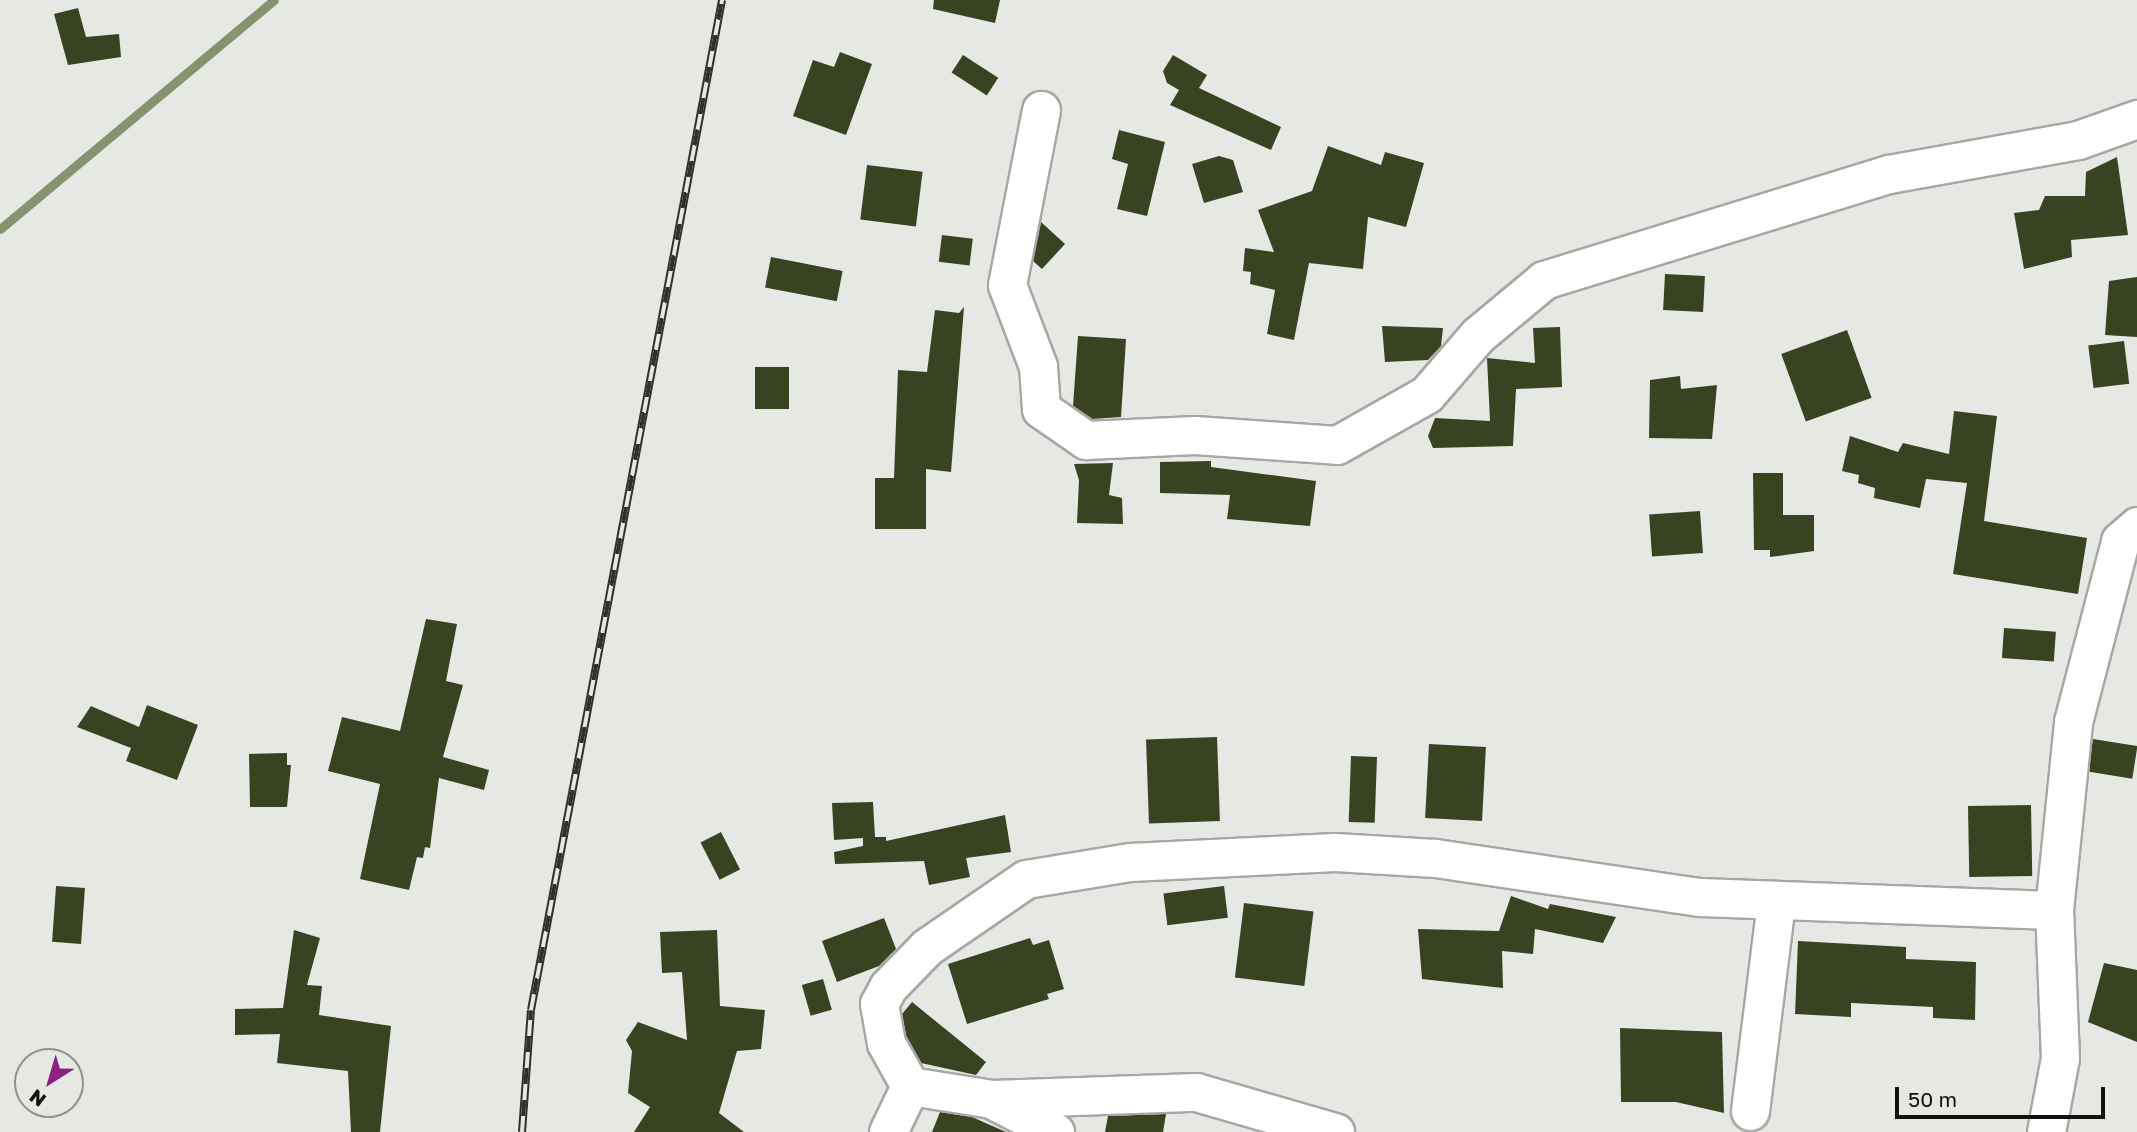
<!DOCTYPE html>
<style>
body{margin:0}
#map{position:relative;width:2137px;height:1132px;overflow:hidden;background:#e6e8e4;font-family:"Golos Text",sans-serif}
div>[style]{position:absolute}
.stream>*{height:9px;margin:-4.5px;padding:0 4.5px;transform-origin:4.5px;border-radius:4.5px;background:#87936e}
.building>*{inset:0;background:#394321;transform-origin:0 0}
.roads{filter:drop-shadow(2px 0 #a7a8a5) drop-shadow(-2px 0 #a7a8a5) drop-shadow(0 2px #a7a8a5) drop-shadow(0 -2px #a7a8a5)}
.minor>*{height:37px;margin:-18.5px;padding:0 18.5px;transform-origin:18.5px;border-radius:18.5px;background:#fff}
.rail>*{height:8px;margin-top:-4px;transform-origin:0;background:repeating-linear-gradient(90deg,#e6e8e4 0 16px,#30302f 0 32px);box-sizing:border-box;border-block:2px solid #30302f}
span{translate:-50% -50%;white-space:nowrap;text-align:center;line-height:1.15;-webkit-text-stroke:7px #e6e8e4;paint-order:stroke}
.north{position:absolute;left:14px;top:1048px;width:70px;height:70px;box-sizing:border-box;background:#e6e8e4;border:2px solid #91928f;border-radius:50%;rotate:217deg;font-size:19px;font-weight:700;line-height:28px;text-align:center;color:#111110}
.north::after{content:'';display:block;margin:auto;width:24px;height:32px;background:#8e2082;clip-path:polygon(50% 0,100% 100%,50% 72%,0 100%)}
.scale{position:absolute;left:1895px;top:1087px;width:210px;height:32px;box-sizing:border-box;border:4px solid #111110;border-top:0;padding-left:9px;font-size:21px;line-height:24px;white-space:nowrap;color:#111110;-webkit-text-stroke:5px #e6e8e4;paint-order:stroke}
</style>
<div id="map">
<div class="stream">
<i style="left:0;top:229px;width:357px;rotate:-39.9deg"></i>
</div>
<div class="building">
<i style="clip-path:polygon(934px 0,1000px 0,995px 23px,933px 9px)"></i>
<i style="clip-path:polygon(78px 8px,86px 37px,119px 34px,121px 57px,68px 65px,54px 14px)"></i>
<i style="clip-path:polygon(840px 52px,872px 64px,846px 135px,793px 116px,813px 60px,834px 67px)"></i>
<i style="left:963px;top:55px;width:42px;height:21px;rotate:33deg"></i>
<i style="clip-path:polygon(1173px 55px,1207px 75px,1199px 88px,1281px 127px,1271px 150px,1170px 105px,1179px 90px,1167px 83px,1163px 71px)"></i>
<i style="clip-path:polygon(1119px 130px,1165px 142px,1147px 216px,1117px 209px,1128px 164px,1112px 159px)"></i>
<i style="clip-path:polygon(1328px 146px,1381px 165px,1385px 152px,1424px 163px,1406px 227px,1368px 217px,1363px 269px,1309px 263px,1294px 340px,1267px 334px,1275px 290px,1250px 284px,1251px 272px,1243px 271px,1245px 248px,1274px 252px,1258px 210px,1312px 191px)"></i>
<i style="clip-path:polygon(1219px 156px,1233px 160px,1243px 192px,1204px 203px,1192px 164px)"></i>
<i style="clip-path:polygon(2117px 157px,2128px 235px,2071px 240px,2072px 257px,2024px 269px,2014px 213px,2039px 210px,2045px 196px,2085px 196px,2086px 172px)"></i>
<i style="left:867px;top:165px;width:56px;height:55px;rotate:7deg"></i>
<i style="clip-path:polygon(1041px 222px,1065px 244px,1042px 269px,1033px 261px)"></i>
<i style="left:942px;top:235px;width:31px;height:27px;rotate:7deg"></i>
<i style="left:771px;top:257px;width:73px;height:31px;rotate:11deg"></i>
<i style="left:1665px;top:274px;width:40px;height:36px;rotate:3deg"></i>
<i style="clip-path:polygon(2137px 277px,2137px 337px,2105px 335px,2109px 281px)"></i>
<i style="clip-path:polygon(964px 307px,951px 472px,926px 469px,926px 529px,875px 529px,875px 478px,894px 478px,898px 370px,927px 372px,935px 310px,959px 313px)"></i>
<i style="clip-path:polygon(1382px 326px,1443px 328px,1441px 346px,1428px 360px,1385px 362px)"></i>
<i style="clip-path:polygon(1560px 327px,1562px 387px,1516px 389px,1513px 446px,1433px 448px,1428px 436px,1435px 418px,1490px 421px,1487px 358px,1535px 363px,1533px 328px)"></i>
<i style="left:1847px;top:330px;width:72px;height:70px;rotate:70deg"></i>
<i style="clip-path:polygon(1078px 336px,1126px 339px,1121px 417px,1092px 419px,1073px 406px)"></i>
<i style="left:2124px;top:341px;width:43px;height:36px;rotate:83deg"></i>
<i style="left:755px;top:367px;width:34px;height:42px"></i>
<i style="clip-path:polygon(1680px 376px,1681px 389px,1717px 385px,1712px 439px,1649px 438px,1650px 380px)"></i>
<i style="clip-path:polygon(1954px 411px,1997px 416px,1984px 521px,2087px 538px,2078px 594px,1953px 574px,1967px 483px,1926px 479px,1920px 508px,1874px 498px,1875px 488px,1858px 483px,1859px 475px,1842px 471px,1850px 436px,1898px 452px,1903px 443px,1949px 454px)"></i>
<i style="clip-path:polygon(1211px 461px,1211px 467px,1316px 481px,1310px 526px,1227px 519px,1230px 495px,1160px 493px,1160px 462px)"></i>
<i style="clip-path:polygon(1113px 463px,1109px 495px,1122px 498px,1123px 524px,1077px 523px,1079px 480px,1074px 464px)"></i>
<i style="clip-path:polygon(1753px 473px,1783px 473px,1783px 515px,1814px 515px,1814px 551px,1770px 557px,1770px 550px,1754px 550px)"></i>
<i style="left:1700px;top:511px;width:42px;height:51px;rotate:86deg"></i>
<i style="clip-path:polygon(426px 619px,457px 624px,446px 681px,463px 685px,443px 757px,489px 770px,484px 790px,439px 778px,430px 848px,425px 847px,423px 858px,417px 857px,409px 890px,360px 879px,380px 784px,328px 771px,342px 717px,400px 731px)"></i>
<i style="left:2004px;top:628px;width:52px;height:30px;rotate:4deg"></i>
<i style="clip-path:polygon(147px 705px,198px 725px,177px 780px,126px 761px,131px 748px,77px 727px,91px 706px,139px 727px)"></i>
<i style="left:1217px;top:737px;width:84px;height:71px;rotate:88deg"></i>
<i style="left:2093px;top:739px;width:45px;height:33px;rotate:9deg"></i>
<i style="left:1429px;top:744px;width:57px;height:74px;rotate:3deg"></i>
<i style="clip-path:polygon(287px 753px,287px 765px,291px 765px,287px 807px,250px 807px,249px 754px)"></i>
<i style="left:1351px;top:756px;width:26px;height:66px;rotate:2deg"></i>
<i style="clip-path:polygon(873px 802px,875px 837px,886px 837px,886px 841px,1005px 815px,1011px 852px,966px 858px,970px 877px,929px 885px,924px 861px,835px 864px,834px 852px,863px 846px,863px 838px,834px 840px,832px 803px)"></i>
<i style="left:2031px;top:805px;width:71px;height:63px;rotate:89deg"></i>
<i style="left:721px;top:832px;width:42px;height:23px;rotate:63deg"></i>
<i style="left:56px;top:886px;width:29px;height:56px;rotate:4deg"></i>
<i style="left:1224px;top:886px;width:32px;height:61px;rotate:83deg"></i>
<i style="clip-path:polygon(1511px 896px,1548px 909px,1550px 904px,1616px 917px,1603px 943px,1535px 929px,1533px 954px,1502px 951px,1503px 988px,1422px 979px,1418px 929px,1499px 931px)"></i>
<i style="left:1244px;top:903px;width:70px;height:75px;rotate:7deg"></i>
<i style="clip-path:polygon(884px 918px,896px 949px,879px 966px,837px 982px,822px 941px)"></i>
<i style="clip-path:polygon(294px 930px,320px 938px,307px 985px,322px 986px,319px 1015px,391px 1026px,380px 1132px,351px 1132px,348px 1071px,277px 1063px,280px 1034px,235px 1035px,235px 1009px,283px 1008px)"></i>
<i style="clip-path:polygon(717px 930px,720px 1006px,765px 1010px,761px 1049px,737px 1051px,719px 1113px,744px 1132px,634px 1132px,650px 1107px,628px 1093px,632px 1051px,626px 1040px,638px 1022px,687px 1040px,682px 972px,662px 973px,660px 932px)"></i>
<i style="clip-path:polygon(1030px 938px,1033px 945px,1049px 940px,1064px 989px,1047px 994px,1049px 999px,967px 1024px,948px 964px)"></i>
<i style="clip-path:polygon(1798px 941px,1906px 947px,1906px 959px,1976px 962px,1975px 1020px,1933px 1018px,1933px 1007px,1851px 1003px,1851px 1017px,1795px 1014px)"></i>
<i style="clip-path:polygon(2104px 963px,2137px 970px,2137px 1042px,2088px 1022px)"></i>
<i style="left:823px;top:979px;width:32px;height:22px;rotate:74deg"></i>
<i style="clip-path:polygon(912px 1002px,986px 1062px,976px 1075px,921px 1063px,906px 1036px,902px 1014px)"></i>
<i style="clip-path:polygon(1620px 1028px,1722px 1032px,1724px 1113px,1676px 1102px,1621px 1102px)"></i>
<i style="clip-path:polygon(940px 1112px,972px 1117px,1006px 1132px,932px 1132px)"></i>
<i style="clip-path:polygon(1166px 1114px,1163px 1132px,1105px 1132px,1108px 1116px)"></i>
</div>
<div class="roads">
<div class="minor">
<i style="left:1041px;top:110px;width:178px;rotate:101deg"></i>
<i style="left:1007px;top:285px;width:87px;rotate:69.1deg"></i>
<i style="left:1038px;top:366px;width:43px;rotate:86deg"></i>
<i style="left:1041px;top:409px;width:55px;rotate:34.6deg"></i>
<i style="left:1086px;top:440px;width:109px;rotate:-2.6deg"></i>
<i style="left:1195px;top:435px;width:142px;rotate:4deg"></i>
<i style="left:1337px;top:445px;width:103px;rotate:-29.5deg"></i>
<i style="left:1427px;top:394px;width:78px;rotate:-49.2deg"></i>
<i style="left:1478px;top:335px;width:86px;rotate:-39.8deg"></i>
<i style="left:1544px;top:280px;width:361px;rotate:-17.1deg"></i>
<i style="left:1889px;top:174px;width:192px;rotate:-10.2deg"></i>
<i style="left:2078px;top:140px;width:63px;rotate:-19.6deg"></i>
<i style="left:910px;top:1086px;width:83px;rotate:9deg"></i>
<i style="left:992px;top:1099px;width:204px;rotate:-2deg"></i>
<i style="left:1196px;top:1092px;width:145px;rotate:16.1deg"></i>
<i style="left:993px;top:1100px;width:70px;rotate:27.3deg"></i>
<i style="left:1750px;top:1111px;width:212px;rotate:-82.9deg"></i>
<i style="left:888px;top:1132px;width:51px;rotate:-64.4deg"></i>
<i style="left:910px;top:1086px;width:49px;rotate:-119.2deg"></i>
<i style="left:886px;top:1043px;width:40px;rotate:-100deg"></i>
<i style="left:879px;top:1004px;width:19px;rotate:-62deg"></i>
<i style="left:888px;top:987px;width:56px;rotate:-45.7deg"></i>
<i style="left:927px;top:947px;width:120px;rotate:-34.5deg"></i>
<i style="left:1026px;top:879px;width:105px;rotate:-9.3deg"></i>
<i style="left:1130px;top:862px;width:205px;rotate:-2.8deg"></i>
<i style="left:1335px;top:852px;width:100px;rotate:3.4deg"></i>
<i style="left:1435px;top:858px;width:267px;rotate:8.4deg"></i>
<i style="left:1699px;top:897px;width:355px;rotate:2.1deg"></i>
<i style="left:2054px;top:910px;width:189px;rotate:-84.2deg"></i>
<i style="left:2073px;top:722px;width:187px;rotate:-75.4deg"></i>
<i style="left:2120px;top:541px;width:23px;rotate:-41deg"></i>
<i style="left:2046px;top:1132px;width:75px;rotate:-79.3deg"></i>
<i style="left:2060px;top:1058px;width:148px;rotate:-92.3deg"></i>
</div>
</div>
<div class="rail">
<i style="left:522px;top:1132px;width:122px;rotate:-85.8deg"></i>
<i style="left:531px;top:1010px;width:1028px;rotate:-79.29deg"></i>
</div>
<div class="north">N</div>
<div class="scale">50 m</div>
</div>
